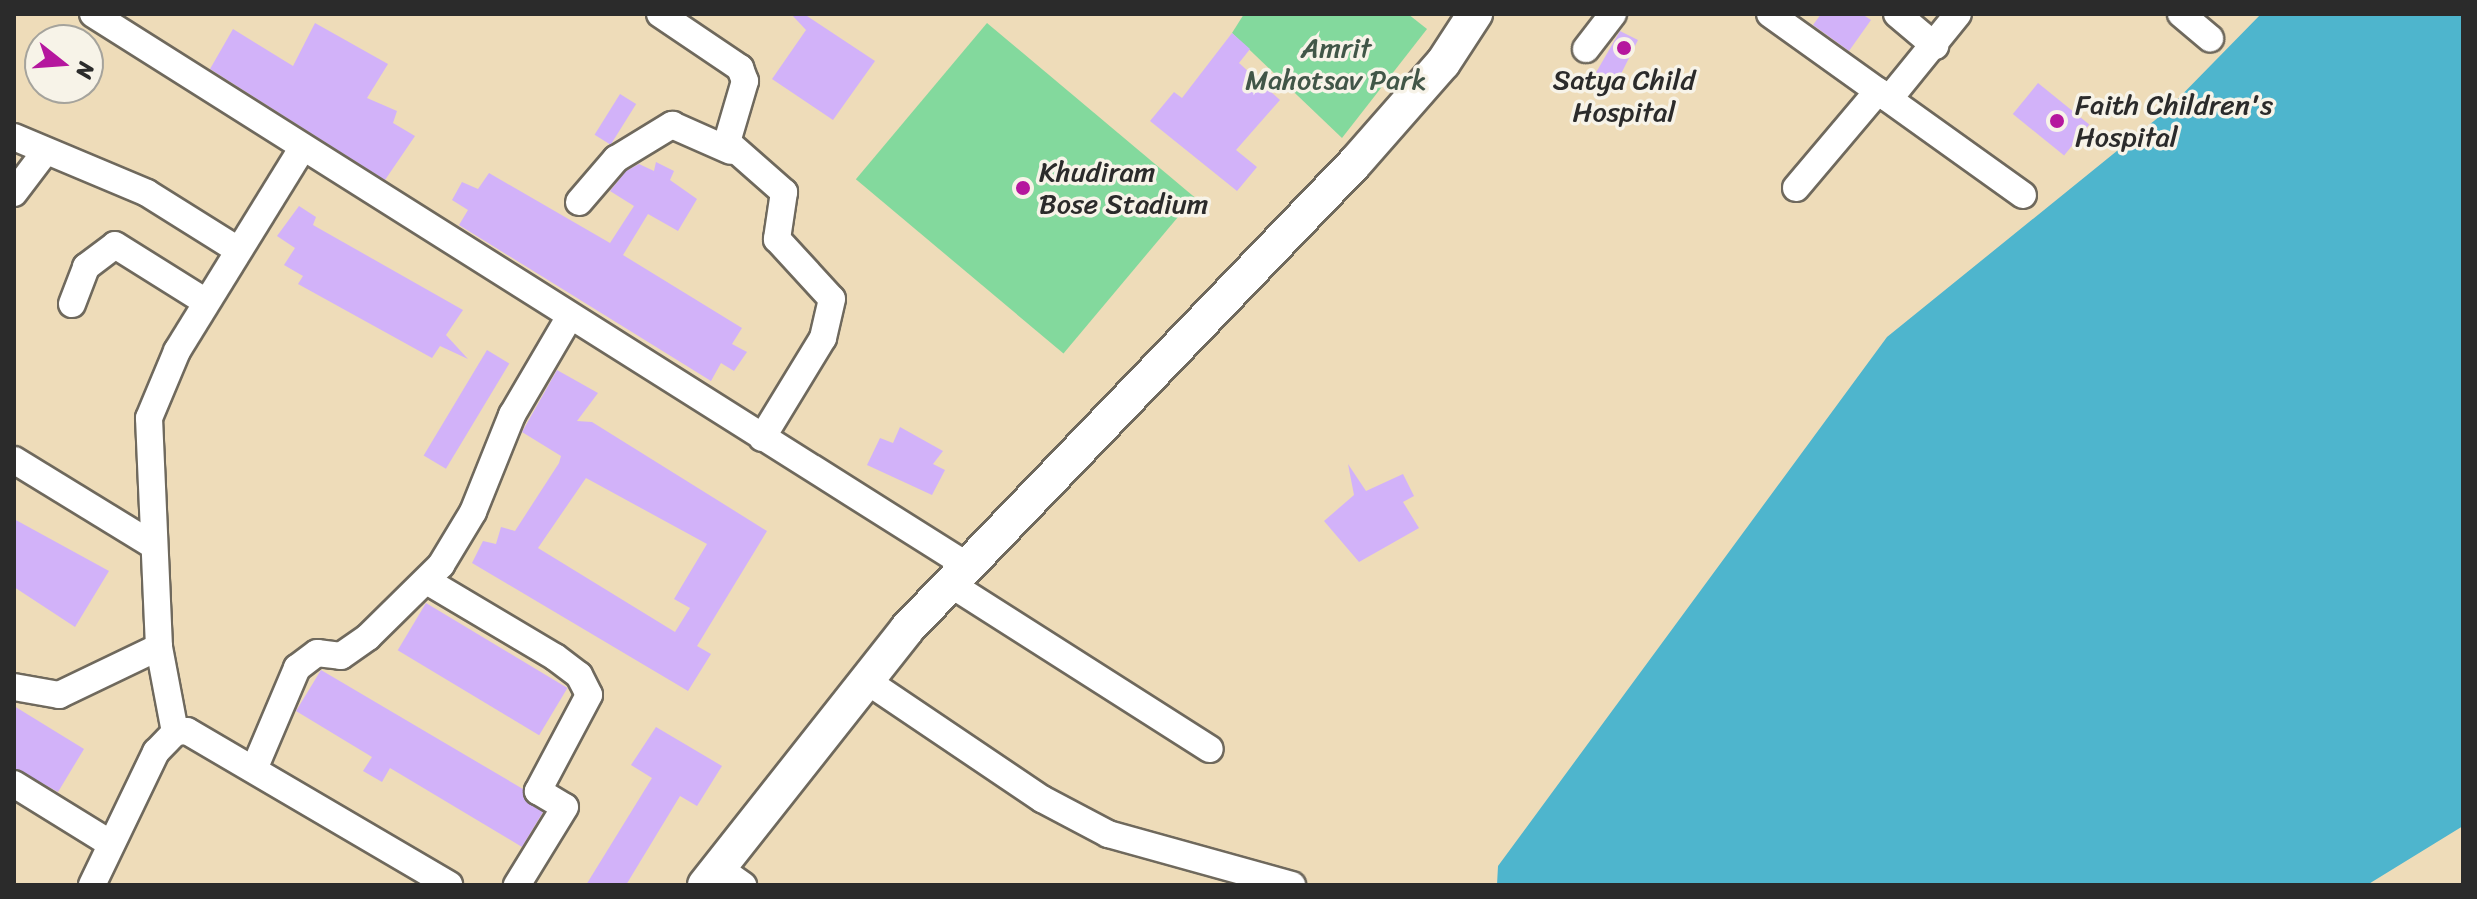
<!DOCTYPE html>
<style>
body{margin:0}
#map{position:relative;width:2477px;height:899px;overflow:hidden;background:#eedcb9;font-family:Sriracha,sans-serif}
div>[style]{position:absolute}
.green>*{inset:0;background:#83d99d;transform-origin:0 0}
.water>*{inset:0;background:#4eb5cd}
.building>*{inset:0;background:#d2b2f9;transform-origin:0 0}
.roads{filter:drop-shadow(2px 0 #6f695d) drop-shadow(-2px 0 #6f695d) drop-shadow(0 2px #6f695d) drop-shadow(0 -2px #6f695d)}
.minor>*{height:26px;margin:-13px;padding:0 13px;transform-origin:13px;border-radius:13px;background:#fff}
.major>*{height:34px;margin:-17px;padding:0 17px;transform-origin:17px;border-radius:17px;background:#fff}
.dots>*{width:22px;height:22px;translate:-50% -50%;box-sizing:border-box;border:4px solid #f7f3e8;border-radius:50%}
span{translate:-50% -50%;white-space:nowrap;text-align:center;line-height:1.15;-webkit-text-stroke:7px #f7f3e8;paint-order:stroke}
.park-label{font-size:28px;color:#415648}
.poi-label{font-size:28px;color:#2b2b2b}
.left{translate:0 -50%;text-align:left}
.frame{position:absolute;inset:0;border:16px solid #2b2b2b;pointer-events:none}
.north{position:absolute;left:24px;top:24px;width:80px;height:80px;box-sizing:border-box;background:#f7f3e8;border:2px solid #a5a39c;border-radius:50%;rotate:107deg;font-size:22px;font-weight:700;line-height:32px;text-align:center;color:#2b2b2b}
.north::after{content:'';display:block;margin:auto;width:28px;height:36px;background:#b5179e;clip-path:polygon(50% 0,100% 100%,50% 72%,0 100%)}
</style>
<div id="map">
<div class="green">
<i style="clip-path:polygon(1244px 14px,1408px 14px,1427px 29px,1342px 138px,1232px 33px)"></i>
<i style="left:987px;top:23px;width:271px;height:204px;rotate:40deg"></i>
</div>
<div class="water">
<i style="clip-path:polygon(2261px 14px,2463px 14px,2463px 826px,2367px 885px,1497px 885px,1498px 866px,1887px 337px,2165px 112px)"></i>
</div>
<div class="building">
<i style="clip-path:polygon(791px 14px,804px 14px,875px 61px,833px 120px,772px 79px,806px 30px)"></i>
<i style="clip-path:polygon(1821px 14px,1862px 14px,1871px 20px,1849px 51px,1813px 25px)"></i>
<i style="clip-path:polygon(315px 23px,388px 64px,367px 98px,397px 111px,393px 123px,415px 136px,385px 180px,210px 69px,233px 29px,293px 66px)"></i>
<i style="clip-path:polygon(1620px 31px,1638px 40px,1615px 86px,1594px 76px)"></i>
<i style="clip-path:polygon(1232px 33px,1250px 49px,1239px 63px,1280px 100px,1236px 150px,1257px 167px,1237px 191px,1150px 121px,1174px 92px,1182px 98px)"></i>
<i style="left:2038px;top:83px;width:66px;height:40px;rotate:39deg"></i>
<i style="left:620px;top:94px;width:19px;height:48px;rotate:32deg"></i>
<i style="clip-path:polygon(656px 162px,674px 171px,670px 180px,697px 199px,678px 231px,648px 214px,623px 255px,742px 328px,732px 344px,747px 352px,734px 371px,721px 363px,711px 381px,459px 225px,468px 210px,452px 200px,462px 182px,478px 189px,489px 173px,610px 243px,634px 206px,610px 191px,626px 171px,639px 164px,654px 171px)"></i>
<i style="clip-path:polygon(299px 206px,316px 217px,313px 225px,463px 310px,446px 335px,468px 359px,440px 346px,432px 358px,298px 284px,303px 276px,284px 265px,295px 248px,277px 236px)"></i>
<i style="left:487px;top:350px;width:26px;height:123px;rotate:31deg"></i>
<i style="clip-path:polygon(evenodd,557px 370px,598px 393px,577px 421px,592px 422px,767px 531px,697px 646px,711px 654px,688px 691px,472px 563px,483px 541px,496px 544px,501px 527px,515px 531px,559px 463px,561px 456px,522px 432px,557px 370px,586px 478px,707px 544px,674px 599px,690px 608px,675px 632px,538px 548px,586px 478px)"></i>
<i style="clip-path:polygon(900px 427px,943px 451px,933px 464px,945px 470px,932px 495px,867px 465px,880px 438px,893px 443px)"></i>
<i style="clip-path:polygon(1348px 464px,1366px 491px,1403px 474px,1414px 496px,1403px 502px,1419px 528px,1359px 562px,1324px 521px,1354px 495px)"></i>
<i style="clip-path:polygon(14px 519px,109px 571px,75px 627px,14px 587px)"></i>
<i style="left:426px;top:603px;width:165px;height:55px;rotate:31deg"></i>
<i style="clip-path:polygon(321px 670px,523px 789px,543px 812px,522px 847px,390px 768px,382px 782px,363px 771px,372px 757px,296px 711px)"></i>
<i style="clip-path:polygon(14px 706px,84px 749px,58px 792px,14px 768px)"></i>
<i style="clip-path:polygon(656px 727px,722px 766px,697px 806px,680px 796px,626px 885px,586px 885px,652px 778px,631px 765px)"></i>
</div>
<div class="roads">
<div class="minor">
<i style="left:93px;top:14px;width:1032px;rotate:32.26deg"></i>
<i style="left:660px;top:14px;width:97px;rotate:34deg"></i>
<i style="left:740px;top:68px;width:14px;rotate:69deg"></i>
<i style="left:745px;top:81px;width:64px;rotate:106.4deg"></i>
<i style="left:727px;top:142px;width:76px;rotate:41.3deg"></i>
<i style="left:784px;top:192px;width:48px;rotate:98.5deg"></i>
<i style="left:777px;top:239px;width:81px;rotate:47.5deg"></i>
<i style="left:832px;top:299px;width:40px;rotate:103deg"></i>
<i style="left:823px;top:338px;width:117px;rotate:121.4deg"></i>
<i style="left:1770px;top:14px;width:311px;rotate:35.6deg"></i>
<i style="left:1897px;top:14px;width:50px;rotate:40.1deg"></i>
<i style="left:2181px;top:14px;width:38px;rotate:40deg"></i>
<i style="left:1586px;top:49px;width:44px;rotate:-52.4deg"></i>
<i style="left:1889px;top:99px;width:109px;rotate:-50.9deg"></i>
<i style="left:14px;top:137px;width:144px;rotate:22.8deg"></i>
<i style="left:147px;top:193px;width:107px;rotate:32.1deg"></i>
<i style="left:1796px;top:188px;width:127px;rotate:-49.8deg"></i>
<i style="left:14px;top:193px;width:51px;rotate:-52.9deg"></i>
<i style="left:579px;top:202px;width:57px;rotate:-49.3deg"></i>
<i style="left:616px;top:159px;width:66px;rotate:-31.3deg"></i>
<i style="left:672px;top:125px;width:64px;rotate:23.8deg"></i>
<i style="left:72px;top:304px;width:40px;rotate:-69deg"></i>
<i style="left:86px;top:267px;width:36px;rotate:-37deg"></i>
<i style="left:115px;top:245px;width:107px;rotate:32.1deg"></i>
<i style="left:14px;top:460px;width:161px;rotate:31.5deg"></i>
<i style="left:427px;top:581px;width:149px;rotate:30.7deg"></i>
<i style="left:555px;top:657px;width:30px;rotate:37deg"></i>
<i style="left:579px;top:675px;width:22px;rotate:63deg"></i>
<i style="left:589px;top:695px;width:109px;rotate:118deg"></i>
<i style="left:538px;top:791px;width:31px;rotate:31deg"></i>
<i style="left:565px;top:807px;width:92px;rotate:121.6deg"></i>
<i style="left:949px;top:583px;width:309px;rotate:32.5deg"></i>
<i style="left:864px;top:679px;width:215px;rotate:34deg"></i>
<i style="left:1042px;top:799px;width:75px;rotate:27.9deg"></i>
<i style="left:1108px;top:834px;width:191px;rotate:15.5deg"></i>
<i style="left:14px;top:687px;width:46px;rotate:10.1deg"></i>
<i style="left:59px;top:695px;width:111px;rotate:-25.6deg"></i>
<i style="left:175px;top:732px;width:86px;rotate:-100.7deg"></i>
<i style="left:159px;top:647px;width:229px;rotate:-92.5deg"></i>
<i style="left:149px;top:418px;width:73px;rotate:-67.3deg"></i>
<i style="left:177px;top:351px;width:236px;rotate:-58.3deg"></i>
<i style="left:255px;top:767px;width:108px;rotate:-67deg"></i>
<i style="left:297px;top:668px;width:25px;rotate:-37deg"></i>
<i style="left:317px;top:653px;width:24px;rotate:7deg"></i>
<i style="left:341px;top:656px;width:33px;rotate:-35deg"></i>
<i style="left:368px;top:637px;width:103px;rotate:-44.6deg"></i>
<i style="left:441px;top:565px;width:62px;rotate:-58.9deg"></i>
<i style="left:473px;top:512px;width:105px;rotate:-68.1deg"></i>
<i style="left:512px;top:415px;width:113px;rotate:-59.6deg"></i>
<i style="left:14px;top:784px;width:114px;rotate:31.7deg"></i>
<i style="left:717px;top:867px;width:32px;rotate:35deg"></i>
<i style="left:92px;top:885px;width:148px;rotate:-64.3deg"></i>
<i style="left:156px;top:752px;width:28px;rotate:-46deg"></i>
<i style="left:175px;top:732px;width:12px;rotate:-5deg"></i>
<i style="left:187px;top:731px;width:304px;rotate:30.4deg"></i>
</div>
<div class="major">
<i style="left:705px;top:885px;width:326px;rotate:-51.7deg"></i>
<i style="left:907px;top:629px;width:646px;rotate:-46.13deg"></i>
<i style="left:1355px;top:163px;width:133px;rotate:-48.7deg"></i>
<i style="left:1443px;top:63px;width:59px;rotate:-56.9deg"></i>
</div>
</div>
<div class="dots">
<i style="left:1624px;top:48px;background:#b5179e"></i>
<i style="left:2057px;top:121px;background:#b5179e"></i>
<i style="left:1023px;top:188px;background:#b5179e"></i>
</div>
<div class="park-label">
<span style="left:1336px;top:64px">Amrit<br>Mahotsav Park</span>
</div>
<div class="poi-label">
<span style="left:1624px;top:96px">Satya Child<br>Hospital</span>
<span class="left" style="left:2075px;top:121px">Faith Children's<br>Hospital</span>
<span class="left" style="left:1039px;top:188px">Khudiram<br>Bose Stadium</span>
</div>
<div class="frame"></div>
<div class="north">N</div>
</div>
